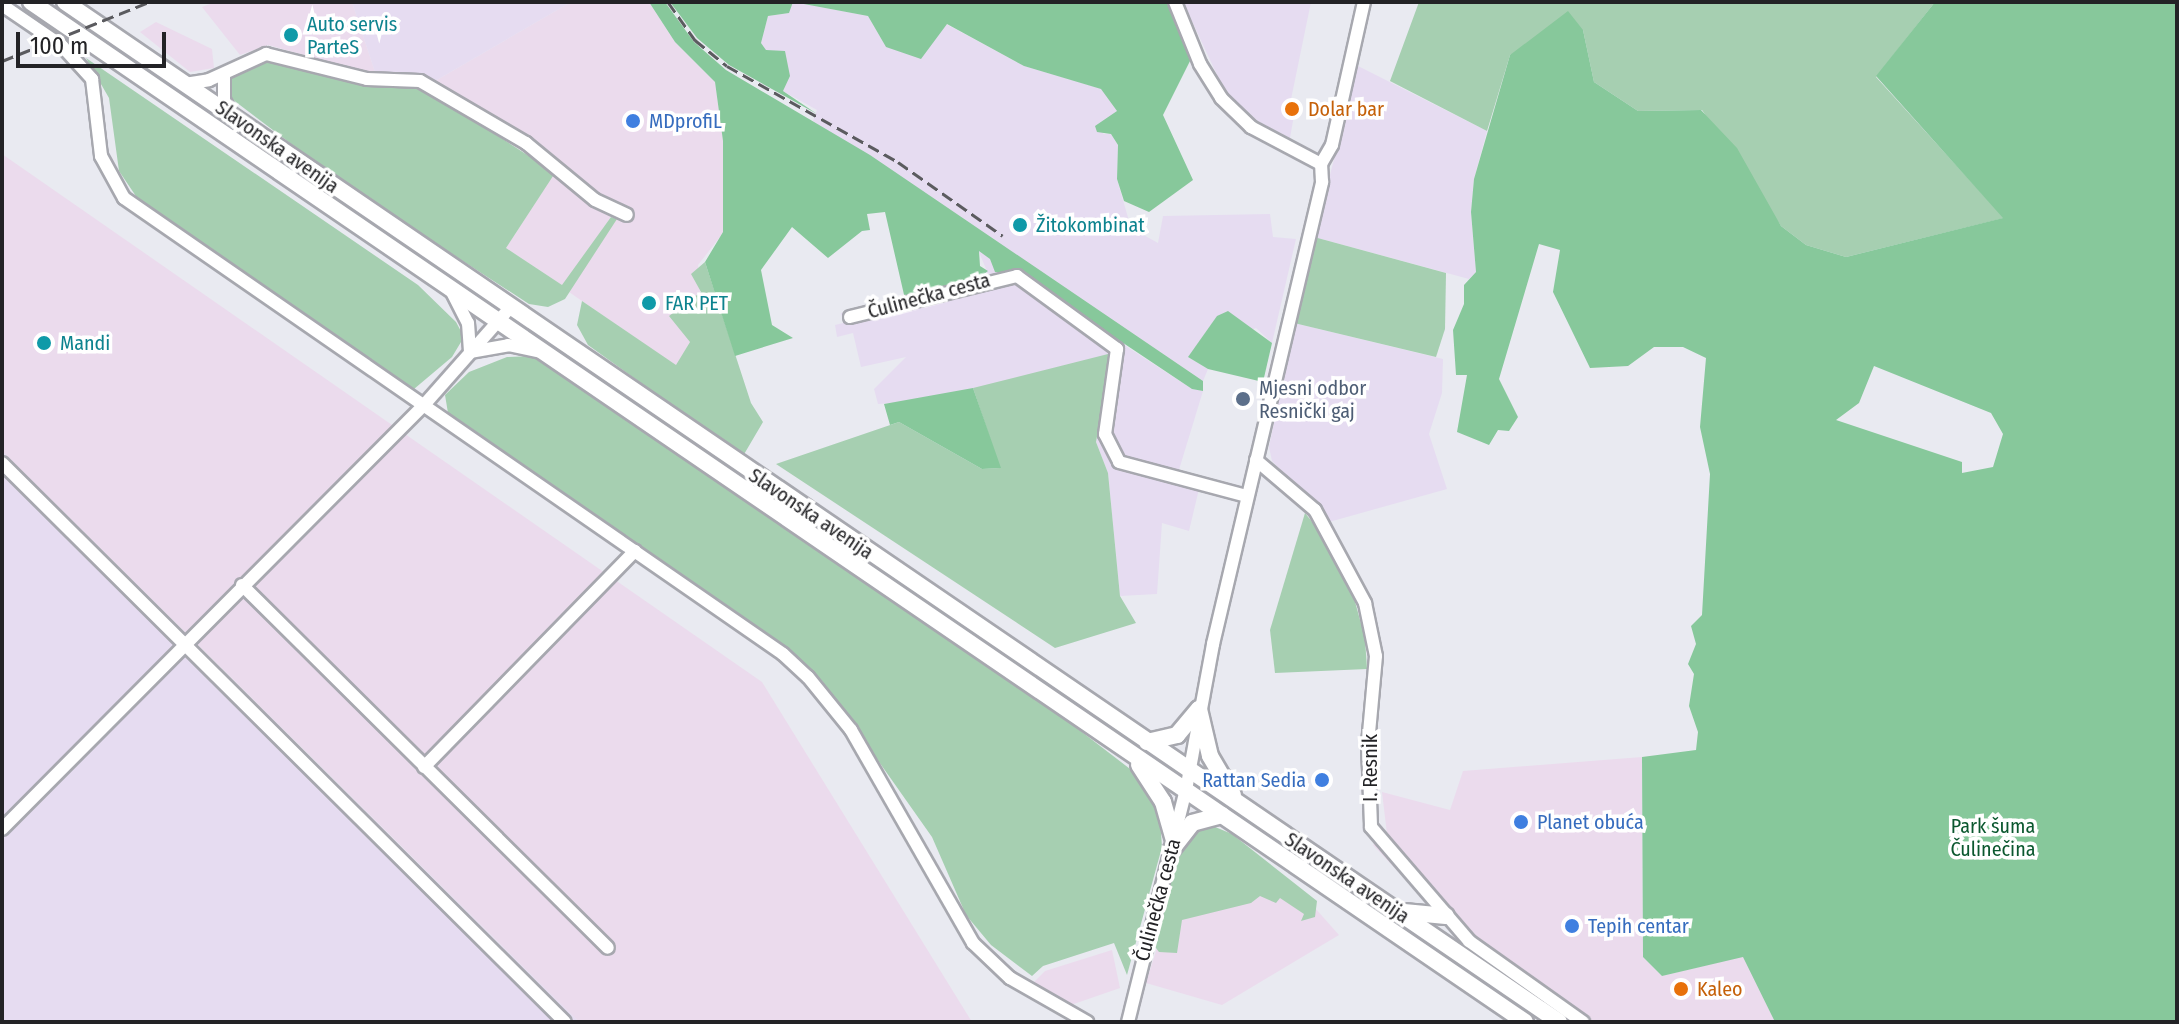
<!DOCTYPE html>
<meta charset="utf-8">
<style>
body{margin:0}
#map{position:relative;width:2179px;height:1024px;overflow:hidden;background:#e9eaf1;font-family:"Fira Sans Condensed",sans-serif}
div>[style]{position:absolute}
.commercial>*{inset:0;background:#ebdbed}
.industrial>*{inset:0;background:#e6dcf1}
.green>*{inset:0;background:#a6cfb1}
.forest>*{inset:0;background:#87c89b}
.roads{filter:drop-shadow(2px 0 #a7a8af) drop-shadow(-2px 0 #a7a8af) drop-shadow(0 2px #a7a8af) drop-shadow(0 -2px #a7a8af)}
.minor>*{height:12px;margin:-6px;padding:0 6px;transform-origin:6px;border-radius:6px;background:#fff}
.major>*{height:16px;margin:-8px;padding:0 8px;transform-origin:8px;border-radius:8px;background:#fff}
.rail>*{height:3px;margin-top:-1.5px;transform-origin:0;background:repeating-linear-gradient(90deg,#5b5b5f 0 12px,transparent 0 18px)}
.dots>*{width:22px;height:22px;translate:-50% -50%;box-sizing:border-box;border:4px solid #fff;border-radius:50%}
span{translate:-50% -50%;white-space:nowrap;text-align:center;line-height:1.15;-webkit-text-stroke:7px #fff;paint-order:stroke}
.culture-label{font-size:20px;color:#0d838f}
.left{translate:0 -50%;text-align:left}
.food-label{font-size:20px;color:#c56008}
.shop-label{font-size:20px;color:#366cbe}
.right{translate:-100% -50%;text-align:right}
.street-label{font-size:20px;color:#232326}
.service-label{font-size:20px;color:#4e5e75}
.park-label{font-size:20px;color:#0b582f}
.frame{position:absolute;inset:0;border:4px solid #232326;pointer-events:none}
.scale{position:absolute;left:16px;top:32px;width:150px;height:36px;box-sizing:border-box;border:4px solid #232326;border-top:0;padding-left:10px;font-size:24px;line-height:28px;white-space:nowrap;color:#232326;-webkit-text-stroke:6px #fff;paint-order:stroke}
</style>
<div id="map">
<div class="commercial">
<i style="clip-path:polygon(215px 2px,352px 2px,376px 75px,268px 45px,240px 55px,202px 7px)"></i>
<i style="clip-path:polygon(571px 2px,649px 2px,675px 42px,715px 82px,723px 141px,723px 233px,698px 265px,701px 291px,683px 309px,690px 342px,676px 366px,569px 292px,616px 219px,611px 217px,563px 286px,506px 248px,561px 163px,435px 81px)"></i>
<i style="clip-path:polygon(156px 22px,212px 49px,214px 68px,190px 72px,140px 32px)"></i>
<i style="clip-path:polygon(2px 154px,762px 682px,972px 1022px,579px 1022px,2px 451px)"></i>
<i style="clip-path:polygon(1642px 757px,1643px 957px,1662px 976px,1744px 956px,1775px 1022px,1576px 1022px,1473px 951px,1373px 845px,1387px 834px,1382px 792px,1450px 810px,1463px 771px)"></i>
<i style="clip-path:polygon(1189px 845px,1315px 908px,1339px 935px,1222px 1005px,1146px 983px)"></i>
<i style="clip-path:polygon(1112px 950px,1120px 988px,1068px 1006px,1033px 983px,1045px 971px)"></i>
</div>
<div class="industrial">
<i style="clip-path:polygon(352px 2px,571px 2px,435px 81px,376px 75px)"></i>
<i style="clip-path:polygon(793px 2px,868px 16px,886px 47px,946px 24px,1024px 66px,1102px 89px,1117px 111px,1103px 134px,1111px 134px,1118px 145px,1117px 179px,1131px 228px,1158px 243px,1163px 216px,1270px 214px,1273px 237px,1296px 239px,1272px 343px,1256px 328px,1188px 357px,1208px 369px,1203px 381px,813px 121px,817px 110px,783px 91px,761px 43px,768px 16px,789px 13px)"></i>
<i style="clip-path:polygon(1183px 2px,1311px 2px,1288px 114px,1294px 115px,1290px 138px,1259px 122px,1225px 92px)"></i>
<i style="clip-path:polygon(1358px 66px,1487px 131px,1474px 179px,1471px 212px,1476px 272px,1469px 279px,1314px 237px)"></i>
<i style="clip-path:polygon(978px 250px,1192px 389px,1203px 391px,1178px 473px,1199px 489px,1189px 531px,1162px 523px,1157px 594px,1120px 596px,1108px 473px,1096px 442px,1113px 359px,921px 401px,878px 404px,874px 389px,906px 357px,861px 367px,853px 333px,837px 337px,835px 325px,843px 323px,841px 313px,905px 299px,987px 271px)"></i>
<i style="clip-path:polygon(1294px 323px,1443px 359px,1442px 393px,1429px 434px,1447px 489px,1329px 522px,1272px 461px,1269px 447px)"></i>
<i style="clip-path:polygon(2px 451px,203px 651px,579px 1022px,2px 1022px)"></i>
</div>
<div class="green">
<i style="clip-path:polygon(1419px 2px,1935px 2px,1876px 77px,2004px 218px,1846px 257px,1806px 245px,1781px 226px,1702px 110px,1638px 111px,1594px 82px,1583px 30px,1510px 55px,1487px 131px,1390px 81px)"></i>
<i style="clip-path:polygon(86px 58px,418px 285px,456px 322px,464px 337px,452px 357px,414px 389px,148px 214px,119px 171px,109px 98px)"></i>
<i style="clip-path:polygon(278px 60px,363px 85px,424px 88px,555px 173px,506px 248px,562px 285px,611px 217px,617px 219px,565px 299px,548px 307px,529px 304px,343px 183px,232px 99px,230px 76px,263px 61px)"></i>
<i style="clip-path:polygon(1314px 237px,1446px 273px,1445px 329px,1436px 357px,1294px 323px)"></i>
<i style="clip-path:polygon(705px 262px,751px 403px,763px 422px,743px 456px,588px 345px,577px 325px,582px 301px,676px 365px,690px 342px,669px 316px,701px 292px,691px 274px)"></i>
<i style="clip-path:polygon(1112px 353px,1096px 442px,1108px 473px,1120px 596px,1136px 623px,1055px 648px,776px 464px,899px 422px,982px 469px,1000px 468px,973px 388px)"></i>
<i style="clip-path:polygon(534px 356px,1039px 699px,1134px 772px,1159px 805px,1162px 847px,1127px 975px,1114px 943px,1043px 966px,1032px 976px,991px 945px,966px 915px,932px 837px,822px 681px,787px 648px,448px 413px,445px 395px,469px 372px,507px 357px)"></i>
<i style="clip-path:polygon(1305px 513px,1321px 533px,1354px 598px,1365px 638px,1367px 669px,1275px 673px,1270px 630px)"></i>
<i style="clip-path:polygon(1208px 824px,1232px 834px,1317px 901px,1315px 917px,1301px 921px,1304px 914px,1280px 898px,1276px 903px,1260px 896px,1251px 903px,1182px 920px,1177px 953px,1159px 952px,1153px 944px,1170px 879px,1187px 839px)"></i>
</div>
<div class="forest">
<i style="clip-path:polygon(649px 2px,665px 2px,694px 42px,726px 70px,870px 155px,1203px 381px,1203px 391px,1192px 389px,1020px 274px,995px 272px,990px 259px,979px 251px,980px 266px,988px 271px,981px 276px,905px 299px,885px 212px,867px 214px,870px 230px,862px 231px,828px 258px,792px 227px,761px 270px,772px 325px,793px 338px,735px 356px,705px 262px,723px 232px,723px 141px,715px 82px,675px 42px)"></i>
<i style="clip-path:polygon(670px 2px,793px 2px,789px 13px,768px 16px,761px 43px,766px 50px,785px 51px,790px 76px,783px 91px,817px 114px,729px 65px,697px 38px)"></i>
<i style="clip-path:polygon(793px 2px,1168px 2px,1191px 59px,1163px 115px,1193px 180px,1149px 212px,1124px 201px,1117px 179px,1118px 145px,1111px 134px,1097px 132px,1095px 126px,1117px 111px,1101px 89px,1024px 66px,947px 24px,921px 59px,886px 47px,868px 16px)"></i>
<i style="clip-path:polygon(evenodd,1935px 2px,2177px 2px,2177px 1022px,1775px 1022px,1743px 957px,1662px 976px,1643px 957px,1642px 757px,1696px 750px,1698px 732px,1689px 706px,1694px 674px,1688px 664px,1696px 644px,1691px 626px,1702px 615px,1710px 474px,1700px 427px,1706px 358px,1683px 347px,1654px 347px,1628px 366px,1590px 368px,1553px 292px,1560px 250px,1539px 244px,1499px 379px,1518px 417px,1509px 431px,1498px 430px,1489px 445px,1457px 432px,1467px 375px,1456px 375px,1453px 330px,1464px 304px,1464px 285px,1476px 272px,1471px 212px,1474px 179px,1510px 55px,1568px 11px,1583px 30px,1594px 82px,1638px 111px,1701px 110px,1737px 148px,1781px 226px,1806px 245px,1846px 257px,2003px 218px,1876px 76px,1935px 2px,1874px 366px,1991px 413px,2003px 434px,1993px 467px,1962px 473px,1962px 462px,1836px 420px,1859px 403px,1874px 366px)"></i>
<i style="clip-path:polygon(1228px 311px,1272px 343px,1263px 382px,1208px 369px,1188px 357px,1217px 316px)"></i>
<i style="clip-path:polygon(973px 388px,1001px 468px,982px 469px,899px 422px,890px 425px,884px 404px)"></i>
</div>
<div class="roads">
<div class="minor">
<i style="left:1175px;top:2px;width:67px;rotate:68deg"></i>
<i style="left:1200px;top:64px;width:40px;rotate:58deg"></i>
<i style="left:1221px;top:98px;width:42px;rotate:44deg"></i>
<i style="left:1251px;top:127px;width:79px;rotate:27.9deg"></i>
<i style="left:2px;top:5px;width:73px;rotate:34.3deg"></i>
<i style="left:62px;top:46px;width:45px;rotate:47.7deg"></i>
<i style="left:92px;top:79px;width:78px;rotate:83.3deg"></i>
<i style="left:101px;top:156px;width:48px;rotate:61.3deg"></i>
<i style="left:124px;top:198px;width:801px;rotate:34.68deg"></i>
<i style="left:783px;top:654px;width:34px;rotate:43deg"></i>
<i style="left:808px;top:677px;width:68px;rotate:50.9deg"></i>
<i style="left:851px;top:730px;width:245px;rotate:60.2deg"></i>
<i style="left:973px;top:943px;width:51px;rotate:43.4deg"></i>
<i style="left:1010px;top:978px;width:89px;rotate:29.7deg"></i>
<i style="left:224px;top:74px;width:26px;rotate:90deg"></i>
<i style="left:224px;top:100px;width:15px;rotate:62deg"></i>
<i style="left:185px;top:84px;width:24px;rotate:-9deg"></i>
<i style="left:209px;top:80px;width:63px;rotate:-24.5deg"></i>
<i style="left:266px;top:54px;width:104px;rotate:13.9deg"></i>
<i style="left:367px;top:79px;width:53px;rotate:2.2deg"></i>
<i style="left:420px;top:81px;width:123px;rotate:30.3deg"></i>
<i style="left:526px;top:143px;width:89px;rotate:39.6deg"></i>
<i style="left:595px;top:200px;width:35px;rotate:25deg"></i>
<i style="left:452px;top:292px;width:35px;rotate:63deg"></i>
<i style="left:468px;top:323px;width:29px;rotate:86deg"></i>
<i style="left:850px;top:317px;width:172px;rotate:-13.8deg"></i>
<i style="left:1017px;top:276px;width:124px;rotate:36.1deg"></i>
<i style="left:1117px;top:349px;width:86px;rotate:98deg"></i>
<i style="left:1105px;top:434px;width:31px;rotate:63deg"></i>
<i style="left:1119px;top:462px;width:132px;rotate:14.9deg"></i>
<i style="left:470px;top:352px;width:39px;rotate:-10deg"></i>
<i style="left:508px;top:345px;width:30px;rotate:12deg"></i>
<i style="left:1256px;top:460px;width:77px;rotate:40.3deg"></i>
<i style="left:1315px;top:510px;width:106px;rotate:61.7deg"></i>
<i style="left:1365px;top:603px;width:54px;rotate:78.3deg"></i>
<i style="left:1376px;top:656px;width:88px;rotate:95.2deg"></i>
<i style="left:1368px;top:744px;width:83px;rotate:87.9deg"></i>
<i style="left:1371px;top:827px;width:150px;rotate:49.3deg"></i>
<i style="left:1469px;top:941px;width:140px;rotate:35.4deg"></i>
<i style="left:2px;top:463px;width:793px;rotate:44.8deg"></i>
<i style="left:242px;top:585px;width:515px;rotate:44.76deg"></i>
<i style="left:424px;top:767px;width:302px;rotate:-45.7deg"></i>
<i style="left:2px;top:829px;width:598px;rotate:-45.14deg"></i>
<i style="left:424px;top:405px;width:128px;rotate:-48.5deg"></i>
<i style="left:1128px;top:1022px;width:239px;rotate:-76deg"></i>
<i style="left:1186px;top:790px;width:148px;rotate:-79.5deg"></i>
<i style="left:1213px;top:644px;width:475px;rotate:-76.7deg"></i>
<i style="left:1322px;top:182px;width:18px;rotate:-93deg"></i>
<i style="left:1321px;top:164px;width:22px;rotate:-60deg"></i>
<i style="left:1332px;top:145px;width:147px;rotate:-77.4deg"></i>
</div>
<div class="major">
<i style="left:31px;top:2px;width:1809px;rotate:34.32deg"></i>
<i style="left:65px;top:2px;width:1809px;rotate:34.32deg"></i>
<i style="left:1199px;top:709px;width:48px;rotate:76.8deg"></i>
<i style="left:1210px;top:756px;width:45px;rotate:59.5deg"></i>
<i style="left:1147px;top:742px;width:31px;rotate:-13deg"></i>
<i style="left:1177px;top:735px;width:34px;rotate:-50deg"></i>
<i style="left:1139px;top:765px;width:44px;rotate:57deg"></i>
<i style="left:1163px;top:802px;width:40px;rotate:74deg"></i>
<i style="left:1172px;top:849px;width:33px;rotate:-52deg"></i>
<i style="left:1192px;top:823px;width:31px;rotate:-15deg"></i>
<i style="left:1404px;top:912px;width:42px;rotate:5.4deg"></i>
</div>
</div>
<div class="rail">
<i style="left:668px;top:2px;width:47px;rotate:54.6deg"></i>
<i style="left:695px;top:40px;width:41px;rotate:39.1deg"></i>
<i style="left:727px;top:66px;width:196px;rotate:29.3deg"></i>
<i style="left:898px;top:162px;width:128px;rotate:35.2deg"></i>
<i style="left:2px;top:61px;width:158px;rotate:-21.9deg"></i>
</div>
<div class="dots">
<i style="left:291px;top:35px;background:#0f9aa8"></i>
<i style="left:1292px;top:109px;background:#e8710a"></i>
<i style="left:633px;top:121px;background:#3f7fe0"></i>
<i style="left:1020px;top:225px;background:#0f9aa8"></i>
<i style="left:649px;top:303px;background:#0f9aa8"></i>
<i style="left:44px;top:343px;background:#0f9aa8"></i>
<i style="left:1243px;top:399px;background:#5c6f8a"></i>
<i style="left:1322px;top:780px;background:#3f7fe0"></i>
<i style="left:1521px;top:822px;background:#3f7fe0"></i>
<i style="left:1572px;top:926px;background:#3f7fe0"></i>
<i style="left:1681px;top:989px;background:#e8710a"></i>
</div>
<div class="culture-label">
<span class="left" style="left:307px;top:36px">Auto servis<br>ParteS</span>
<span class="left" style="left:1036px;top:225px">Žitokombinat</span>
<span class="left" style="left:665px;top:303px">FAR PET</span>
<span class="left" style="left:60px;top:343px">Mandi</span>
</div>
<div class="food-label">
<span class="left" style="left:1308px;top:109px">Dolar bar</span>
<span class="left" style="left:1697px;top:989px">Kaleo</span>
</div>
<div class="shop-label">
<span class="left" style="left:649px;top:121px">MDprofiL</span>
<span class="right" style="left:1306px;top:780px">Rattan Sedia</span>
<span class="left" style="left:1537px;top:822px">Planet obuća</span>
<span class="left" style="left:1588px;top:926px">Tepih centar</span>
</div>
<div class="street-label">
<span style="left:277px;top:147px;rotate:35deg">Slavonska avenija</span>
<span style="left:929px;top:296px;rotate:-15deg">Čulinečka cesta</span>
<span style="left:811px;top:514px;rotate:34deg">Slavonska avenija</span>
<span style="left:1370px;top:768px;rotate:-90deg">I. Resnik</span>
<span style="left:1347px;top:878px;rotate:34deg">Slavonska avenija</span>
<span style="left:1158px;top:900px;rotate:-75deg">Čulinečka cesta</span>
</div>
<div class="service-label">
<span class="left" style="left:1259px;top:400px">Mjesni odbor<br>Resnički gaj</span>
</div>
<div class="park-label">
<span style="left:1993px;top:838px">Park šuma<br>Čulinečina</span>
</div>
<div class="frame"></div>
<div class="scale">100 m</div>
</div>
